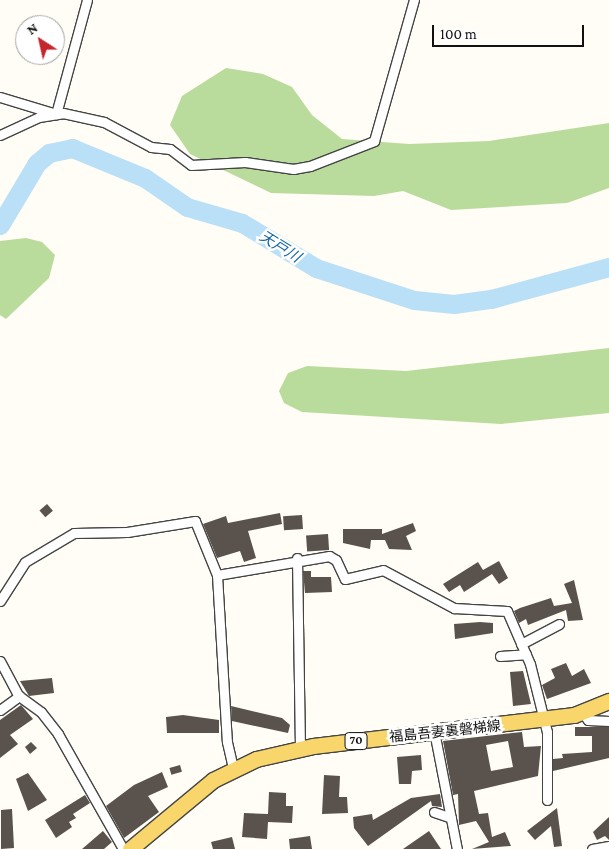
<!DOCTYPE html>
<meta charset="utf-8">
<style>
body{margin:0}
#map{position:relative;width:609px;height:849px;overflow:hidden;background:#fffdf5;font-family:"Crimson Pro","Noto Sans JP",serif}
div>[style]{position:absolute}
.forest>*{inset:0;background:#b9dc9c}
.river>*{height:19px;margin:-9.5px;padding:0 9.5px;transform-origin:9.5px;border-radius:9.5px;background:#b9e0f7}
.building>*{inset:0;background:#5a524d;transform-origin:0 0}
.roads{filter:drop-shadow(1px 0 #444) drop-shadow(-1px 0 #444) drop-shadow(0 1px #444) drop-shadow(0 -1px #444)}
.minor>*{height:9px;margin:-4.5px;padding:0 4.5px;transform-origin:4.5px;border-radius:4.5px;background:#fff}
.primary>*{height:15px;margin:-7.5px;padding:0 7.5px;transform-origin:7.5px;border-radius:7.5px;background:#f9d66b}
span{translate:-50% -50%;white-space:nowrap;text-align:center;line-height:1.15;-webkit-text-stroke:5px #fff;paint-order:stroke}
.shield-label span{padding:1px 4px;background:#fff;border:1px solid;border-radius:4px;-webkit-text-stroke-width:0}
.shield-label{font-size:12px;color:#111;font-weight:700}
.street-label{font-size:14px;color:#111}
.water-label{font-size:15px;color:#1768a6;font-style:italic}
.north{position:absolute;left:15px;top:15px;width:50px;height:50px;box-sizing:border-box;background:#fff;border:1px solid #a0a0a0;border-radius:50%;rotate:325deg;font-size:14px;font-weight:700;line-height:20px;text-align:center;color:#111}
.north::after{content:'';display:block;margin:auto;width:18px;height:22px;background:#c4262e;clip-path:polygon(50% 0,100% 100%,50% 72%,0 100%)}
.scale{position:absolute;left:432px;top:25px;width:152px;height:22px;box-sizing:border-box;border:2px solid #111;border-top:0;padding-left:6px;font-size:15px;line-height:18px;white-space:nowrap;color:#111;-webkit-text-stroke:4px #fff;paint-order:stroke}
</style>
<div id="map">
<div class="forest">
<i style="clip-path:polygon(226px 68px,263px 74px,292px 87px,312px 115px,342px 139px,409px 144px,489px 141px,609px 123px,609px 188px,567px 203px,451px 210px,403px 191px,374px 196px,271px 193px,190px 154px,170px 125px,182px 96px)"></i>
<i style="clip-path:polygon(26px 238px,42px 242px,55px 255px,49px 278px,6px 319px,0 315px,0 241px)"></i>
<i style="clip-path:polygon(609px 348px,609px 413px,501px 424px,302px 412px,284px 403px,279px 391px,288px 373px,307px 366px,406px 371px)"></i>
</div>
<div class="river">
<i style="left:0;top:225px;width:72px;rotate:-59.2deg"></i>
<i style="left:37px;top:163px;width:16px;rotate:-40deg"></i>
<i style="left:49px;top:153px;width:24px;rotate:-12deg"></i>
<i style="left:72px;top:148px;width:79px;rotate:22.3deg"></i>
<i style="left:145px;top:178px;width:51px;rotate:34.6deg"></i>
<i style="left:187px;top:207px;width:57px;rotate:16.2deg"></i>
<i style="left:242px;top:223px;width:87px;rotate:31.3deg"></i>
<i style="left:316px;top:268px;width:103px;rotate:18.1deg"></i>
<i style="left:414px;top:300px;width:40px;rotate:5.7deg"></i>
<i style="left:454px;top:304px;width:37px;rotate:-8deg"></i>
<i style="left:491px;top:299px;width:122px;rotate:-15.2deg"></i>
</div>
<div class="building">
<i style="left:47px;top:504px;width:9px;height:10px;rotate:49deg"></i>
<i style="clip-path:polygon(280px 513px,282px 524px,248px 531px,256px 558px,244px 562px,240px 551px,217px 558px,203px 524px,226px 516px,228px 523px)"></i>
<i style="left:302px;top:515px;width:14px;height:19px;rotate:86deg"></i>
<i style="clip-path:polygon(413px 523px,416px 531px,406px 536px,412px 550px,389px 549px,385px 540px,371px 540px,370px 549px,343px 543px,343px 529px,382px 529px,382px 534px)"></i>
<i style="left:328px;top:534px;width:16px;height:22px;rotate:86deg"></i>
<i style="clip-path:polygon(499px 561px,508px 578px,499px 584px,492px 574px,464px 592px,460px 585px,449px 592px,443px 584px,478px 562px,483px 570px)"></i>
<i style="clip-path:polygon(303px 571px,311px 571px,311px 577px,331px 577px,332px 592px,305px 593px)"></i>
<i style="clip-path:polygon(574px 580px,583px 620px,568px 621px,566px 610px,528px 625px,526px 619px,519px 623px,514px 611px,520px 608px,551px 598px,554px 606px,572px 603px,564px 584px)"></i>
<i style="clip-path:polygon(480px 622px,493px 623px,493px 633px,455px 639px,454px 624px)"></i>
<i style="clip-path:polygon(566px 663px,572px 676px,584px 669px,591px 683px,547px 699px,542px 685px,555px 678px,551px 669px)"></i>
<i style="clip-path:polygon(523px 671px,531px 704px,513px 706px,510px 672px)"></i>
<i style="clip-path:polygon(52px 678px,54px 693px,29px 696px,20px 681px)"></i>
<i style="clip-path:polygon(21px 705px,33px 719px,10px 735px,18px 744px,0 758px,0 720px)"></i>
<i style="clip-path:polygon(231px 706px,282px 718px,290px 725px,288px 733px,232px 721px)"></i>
<i style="clip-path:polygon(183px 715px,219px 720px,219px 733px,167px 733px,166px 717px)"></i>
<i style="clip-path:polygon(575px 727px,609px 727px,609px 758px,553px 771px,553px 759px,563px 758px,562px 754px,592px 752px,592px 736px,575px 736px)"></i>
<i style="clip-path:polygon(evenodd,522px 732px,524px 747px,541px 746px,538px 776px,474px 791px,479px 814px,488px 813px,492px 837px,505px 832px,511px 846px,472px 849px,489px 842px,476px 821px,459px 825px,458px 794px,453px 795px,443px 741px,522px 732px,508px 741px,513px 767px,491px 771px,486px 745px,508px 741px)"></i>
<i style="clip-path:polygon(31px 742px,37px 748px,30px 754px,25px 747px)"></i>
<i style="clip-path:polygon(421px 755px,422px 770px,412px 771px,411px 784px,399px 784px,397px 757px)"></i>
<i style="left:180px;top:765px;width:7px;height:11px;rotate:74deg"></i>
<i style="clip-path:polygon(162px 772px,168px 787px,148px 796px,159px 812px,124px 838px,106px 806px,134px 785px)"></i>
<i style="clip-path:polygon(28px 773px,47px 800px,28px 811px,16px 779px)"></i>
<i style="clip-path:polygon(324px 775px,340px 776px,339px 797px,347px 797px,348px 813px,322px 814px)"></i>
<i style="clip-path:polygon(269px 792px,286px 793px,286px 806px,293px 806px,292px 823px,268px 822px,267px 839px,242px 837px,244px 813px,268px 814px)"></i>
<i style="clip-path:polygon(440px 794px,442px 807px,432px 806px,431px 801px,368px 846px,354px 828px,353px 817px,372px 814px,373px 820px,411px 798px)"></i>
<i style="clip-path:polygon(85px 795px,90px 803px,73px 814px,76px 818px,69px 822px,72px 827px,56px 838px,45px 820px)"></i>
<i style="clip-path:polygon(557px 808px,562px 846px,554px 847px,551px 826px,535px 840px,527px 831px)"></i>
<i style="clip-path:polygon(12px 809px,14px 848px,1px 849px,1px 810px)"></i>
<i style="clip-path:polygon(609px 817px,609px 840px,605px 836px,597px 840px,593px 832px)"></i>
<i style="clip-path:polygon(103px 831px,112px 842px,104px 849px,82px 849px)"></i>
<i style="clip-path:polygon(429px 831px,441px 849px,403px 849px)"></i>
<i style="clip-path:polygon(310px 836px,312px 849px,290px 849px,289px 839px)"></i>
<i style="clip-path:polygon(232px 837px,235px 849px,213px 849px,211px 842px)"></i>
</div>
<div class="roads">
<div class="minor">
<i style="left:0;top:97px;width:59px;rotate:16.9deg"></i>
<i style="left:56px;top:114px;width:118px;rotate:-74.8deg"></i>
<i style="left:0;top:135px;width:43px;rotate:-24.8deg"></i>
<i style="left:39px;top:117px;width:24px;rotate:-9deg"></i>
<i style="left:63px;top:113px;width:42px;rotate:12.4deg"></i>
<i style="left:104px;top:122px;width:53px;rotate:28deg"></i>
<i style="left:151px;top:147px;width:19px;rotate:6deg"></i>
<i style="left:170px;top:149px;width:26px;rotate:37deg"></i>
<i style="left:191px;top:165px;width:54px;rotate:-3.2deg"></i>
<i style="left:245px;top:162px;width:49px;rotate:8.3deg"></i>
<i style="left:293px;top:169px;width:17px;rotate:-10deg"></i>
<i style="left:310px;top:166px;width:69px;rotate:-21.3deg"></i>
<i style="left:374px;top:141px;width:147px;rotate:-74.2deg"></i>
<i style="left:297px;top:558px;width:190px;rotate:89.1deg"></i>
<i style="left:217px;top:575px;width:114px;rotate:-9.6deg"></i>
<i style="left:329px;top:556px;width:8px;rotate:30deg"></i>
<i style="left:336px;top:560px;width:21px;rotate:65deg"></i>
<i style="left:345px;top:579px;width:39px;rotate:-13deg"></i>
<i style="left:383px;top:570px;width:81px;rotate:28.2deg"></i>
<i style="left:454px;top:608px;width:53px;rotate:3.2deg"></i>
<i style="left:507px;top:611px;width:58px;rotate:66.5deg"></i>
<i style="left:530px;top:664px;width:70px;rotate:76deg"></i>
<i style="left:547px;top:732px;width:68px;rotate:90deg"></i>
<i style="left:0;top:601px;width:46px;rotate:-57.3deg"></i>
<i style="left:25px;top:562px;width:57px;rotate:-30.6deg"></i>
<i style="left:74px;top:533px;width:53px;rotate:-1.1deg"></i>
<i style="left:127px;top:532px;width:69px;rotate:-9.2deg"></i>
<i style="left:195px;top:521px;width:58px;rotate:67.8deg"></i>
<i style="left:217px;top:575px;width:167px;rotate:86.6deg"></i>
<i style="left:227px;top:742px;width:27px;rotate:77deg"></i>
<i style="left:521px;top:644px;width:43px;rotate:-27.8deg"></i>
<i style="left:500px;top:656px;width:26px;rotate:-4deg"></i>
<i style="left:0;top:661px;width:40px;rotate:62deg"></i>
<i style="left:19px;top:696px;width:27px;rotate:36deg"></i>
<i style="left:41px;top:712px;width:28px;rotate:52deg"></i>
<i style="left:58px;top:734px;width:132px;rotate:60.5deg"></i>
<i style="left:0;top:710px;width:24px;rotate:-36deg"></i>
<i style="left:582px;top:712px;width:10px;rotate:53deg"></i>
<i style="left:588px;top:720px;width:21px;rotate:3deg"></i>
<i style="left:434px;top:731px;width:120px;rotate:79deg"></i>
<i style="left:434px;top:812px;width:18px;rotate:19deg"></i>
<i style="left:592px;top:849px;width:17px;rotate:-10deg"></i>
</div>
<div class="primary">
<i style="left:130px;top:849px;width:108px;rotate:-39.7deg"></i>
<i style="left:213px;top:780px;width:48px;rotate:-26deg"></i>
<i style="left:256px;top:759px;width:58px;rotate:-12.8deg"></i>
<i style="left:313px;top:746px;width:263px;rotate:-6.8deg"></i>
<i style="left:574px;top:715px;width:38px;rotate:-22deg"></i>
</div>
</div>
<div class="shield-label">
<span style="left:356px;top:741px">70</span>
</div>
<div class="street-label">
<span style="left:445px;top:731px;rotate:-6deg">福島吾妻裏磐梯線</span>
</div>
<div class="water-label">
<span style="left:280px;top:247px;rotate:32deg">天戸川</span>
</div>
<div class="north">N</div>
<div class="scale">100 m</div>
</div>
